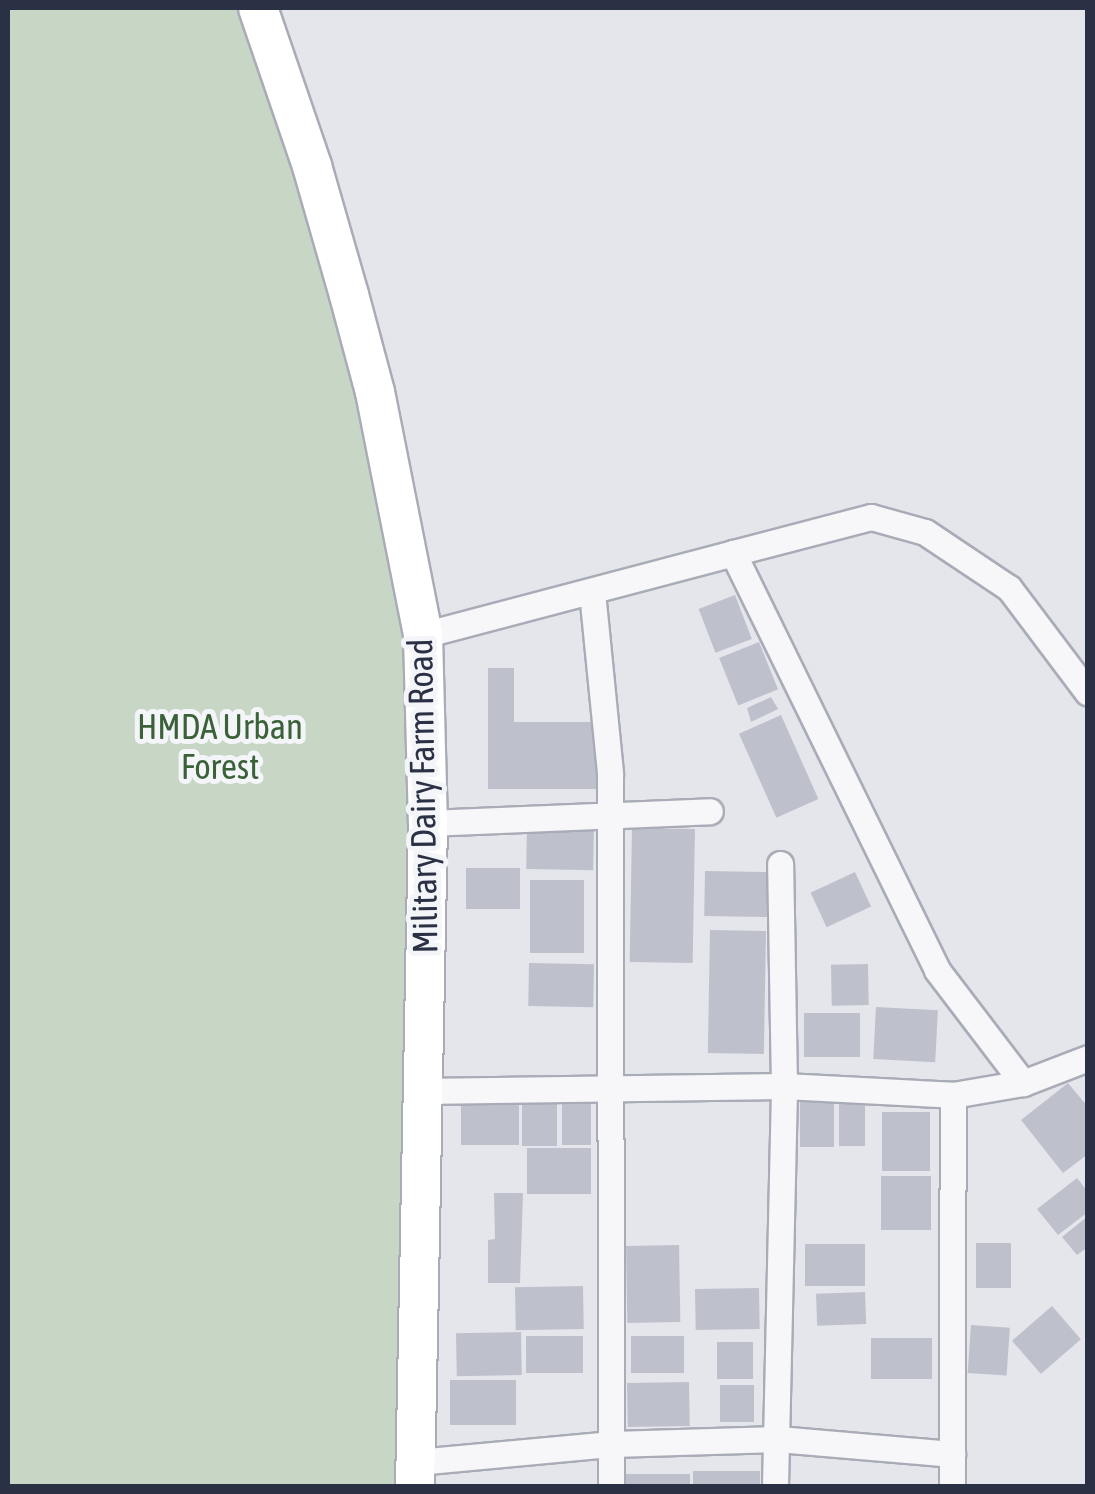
<!DOCTYPE html>
<style>
body{margin:0}
#map{position:relative;width:1095px;height:1494px;overflow:hidden;background:#e4e6ec;font-family:"Asap Condensed",sans-serif}
div>[style]{position:absolute}
.green>*{inset:0;background:#c7d6c5}
.building>*{inset:0;background:#bec1cc;transform-origin:0 0}
.roads{filter:drop-shadow(2px 0 #a9acb7) drop-shadow(-2px 0 #a9acb7) drop-shadow(0 2px #a9acb7) drop-shadow(0 -2px #a9acb7)}
.minor>*{height:25px;margin:-12.5px;padding:0 12.5px;transform-origin:12.5px;border-radius:12.5px;background:#f7f7fa}
.secondary>*{height:38px;margin:-19px;padding:0 19px;transform-origin:19px;border-radius:19px;background:#fff}
span{translate:-50% -50%;white-space:nowrap;text-align:center;line-height:1.15;-webkit-text-stroke:10px #f4f5f9;paint-order:stroke}
.park-label{font-size:35px;color:#3a6137}
.street-label{font-size:35px;color:#2b3145}
.frame{position:absolute;inset:0;border:10px solid #2b3145;pointer-events:none}
</style>
<div id="map">
<div class="green">
<i style="clip-path:polygon(8px 8px,257px 8px,421px 640px,420px 1486px,8px 1486px)"></i>
</div>
<div class="building">
<i style="left:735px;top:595px;width:47px;height:39px;rotate:69deg"></i>
<i style="left:759px;top:642px;width:51px;height:43px;rotate:68deg"></i>
<i style="clip-path:polygon(488px 668px,514px 668px,514px 722px,596px 722px,596px 789px,488px 789px)"></i>
<i style="clip-path:polygon(771px 697px,778px 709px,751px 722px,747px 708px)"></i>
<i style="left:781px;top:715px;width:92px;height:46px;rotate:66deg"></i>
<i style="left:527px;top:823px;width:67px;height:46px;rotate:1deg"></i>
<i style="left:632px;top:828px;width:63px;height:134px;rotate:1deg"></i>
<i style="left:466px;top:868px;width:54px;height:41px"></i>
<i style="left:705px;top:871px;width:63px;height:45px;rotate:1deg"></i>
<i style="left:855px;top:872px;width:38px;height:49px;rotate:65deg"></i>
<i style="left:530px;top:880px;width:54px;height:73px"></i>
<i style="left:710px;top:930px;width:56px;height:123px;rotate:1deg"></i>
<i style="left:529px;top:963px;width:65px;height:43px;rotate:1deg"></i>
<i style="left:868px;top:964px;width:41px;height:37px;rotate:89deg"></i>
<i style="left:876px;top:1007px;width:62px;height:52px;rotate:3deg"></i>
<i style="left:804px;top:1013px;width:56px;height:44px"></i>
<i style="clip-path:polygon(1068px 1083px,1088px 1107px,1088px 1154px,1063px 1173px,1021px 1120px)"></i>
<i style="left:519px;top:1096px;width:49px;height:58px;rotate:90deg"></i>
<i style="left:522px;top:1097px;width:35px;height:49px"></i>
<i style="left:562px;top:1099px;width:29px;height:46px"></i>
<i style="left:800px;top:1099px;width:34px;height:48px"></i>
<i style="left:839px;top:1099px;width:26px;height:47px"></i>
<i style="left:882px;top:1112px;width:48px;height:59px"></i>
<i style="left:527px;top:1148px;width:64px;height:46px"></i>
<i style="left:881px;top:1176px;width:50px;height:54px"></i>
<i style="clip-path:polygon(1077px 1178px,1088px 1192px,1088px 1212px,1058px 1235px,1037px 1209px)"></i>
<i style="clip-path:polygon(494px 1193px,523px 1193px,520px 1283px,488px 1283px,488px 1240px,495px 1239px)"></i>
<i style="clip-path:polygon(1088px 1216px,1088px 1247px,1077px 1255px,1062px 1237px)"></i>
<i style="left:976px;top:1243px;width:35px;height:45px"></i>
<i style="left:805px;top:1244px;width:60px;height:42px"></i>
<i style="left:679px;top:1245px;width:77px;height:53px;rotate:89deg"></i>
<i style="left:583px;top:1286px;width:43px;height:68px;rotate:89deg"></i>
<i style="left:759px;top:1288px;width:41px;height:64px;rotate:89deg"></i>
<i style="left:865px;top:1292px;width:32px;height:49px;rotate:88deg"></i>
<i style="left:1052px;top:1306px;width:44px;height:53px;rotate:49deg"></i>
<i style="left:971px;top:1325px;width:39px;height:48px;rotate:4deg"></i>
<i style="left:521px;top:1332px;width:43px;height:65px;rotate:89deg"></i>
<i style="left:526px;top:1336px;width:57px;height:37px"></i>
<i style="left:631px;top:1336px;width:53px;height:37px"></i>
<i style="left:871px;top:1338px;width:61px;height:41px"></i>
<i style="left:717px;top:1342px;width:36px;height:37px"></i>
<i style="left:516px;top:1380px;width:45px;height:66px;rotate:90deg"></i>
<i style="left:689px;top:1382px;width:44px;height:62px;rotate:89deg"></i>
<i style="left:720px;top:1385px;width:34px;height:37px"></i>
<i style="left:760px;top:1471px;width:15px;height:67px;rotate:90deg"></i>
<i style="left:619px;top:1474px;width:71px;height:12px"></i>
</div>
<div class="roads">
<div class="minor">
<i style="left:733px;top:553px;width:143px;rotate:-14.6deg"></i>
<i style="left:871px;top:517px;width:56px;rotate:15.5deg"></i>
<i style="left:925px;top:532px;width:101px;rotate:33.7deg"></i>
<i style="left:1009px;top:588px;width:131px;rotate:53deg"></i>
<i style="left:592px;top:592px;width:182px;rotate:84.3deg"></i>
<i style="left:610px;top:773px;width:713px;rotate:89.92deg"></i>
<i style="left:423px;top:635px;width:321px;rotate:-14.8deg"></i>
<i style="left:733px;top:553px;width:464px;rotate:63.9deg"></i>
<i style="left:937px;top:970px;width:142px;rotate:52.7deg"></i>
<i style="left:428px;top:823px;width:282px;rotate:-2.4deg"></i>
<i style="left:421px;top:1091px;width:363px;rotate:-0.8deg"></i>
<i style="left:784px;top:1086px;width:169px;rotate:3deg"></i>
<i style="left:953px;top:1095px;width:71px;rotate:-9.7deg"></i>
<i style="left:1023px;top:1083px;width:70px;rotate:-21deg"></i>
<i style="left:417px;top:1462px;width:196px;rotate:-5.3deg"></i>
<i style="left:612px;top:1444px;width:166px;rotate:-1.7deg"></i>
<i style="left:778px;top:1439px;width:175px;rotate:4.9deg"></i>
<i style="left:775px;top:1486px;width:400px;rotate:-88.7deg"></i>
<i style="left:784px;top:1086px;width:222px;rotate:-91deg"></i>
<i style="left:952px;top:1486px;width:391px;rotate:-89.9deg"></i>
</div>
<div class="secondary">
<i style="left:258px;top:8px;width:167px;rotate:71.1deg"></i>
<i style="left:312px;top:166px;width:134px;rotate:74deg"></i>
<i style="left:349px;top:295px;width:100px;rotate:75deg"></i>
<i style="left:375px;top:392px;width:248px;rotate:78.8deg"></i>
<i style="left:423px;top:635px;width:188px;rotate:88.5deg"></i>
<i style="left:428px;top:823px;width:663px;rotate:91.12deg"></i>
</div>
</div>
<div class="park-label">
<span style="left:220px;top:746px">HMDA Urban<br>Forest</span>
</div>
<div class="street-label">
<span style="left:422px;top:796px;rotate:-91deg">Military Dairy Farm Road</span>
</div>
<div class="frame"></div>
</div>
